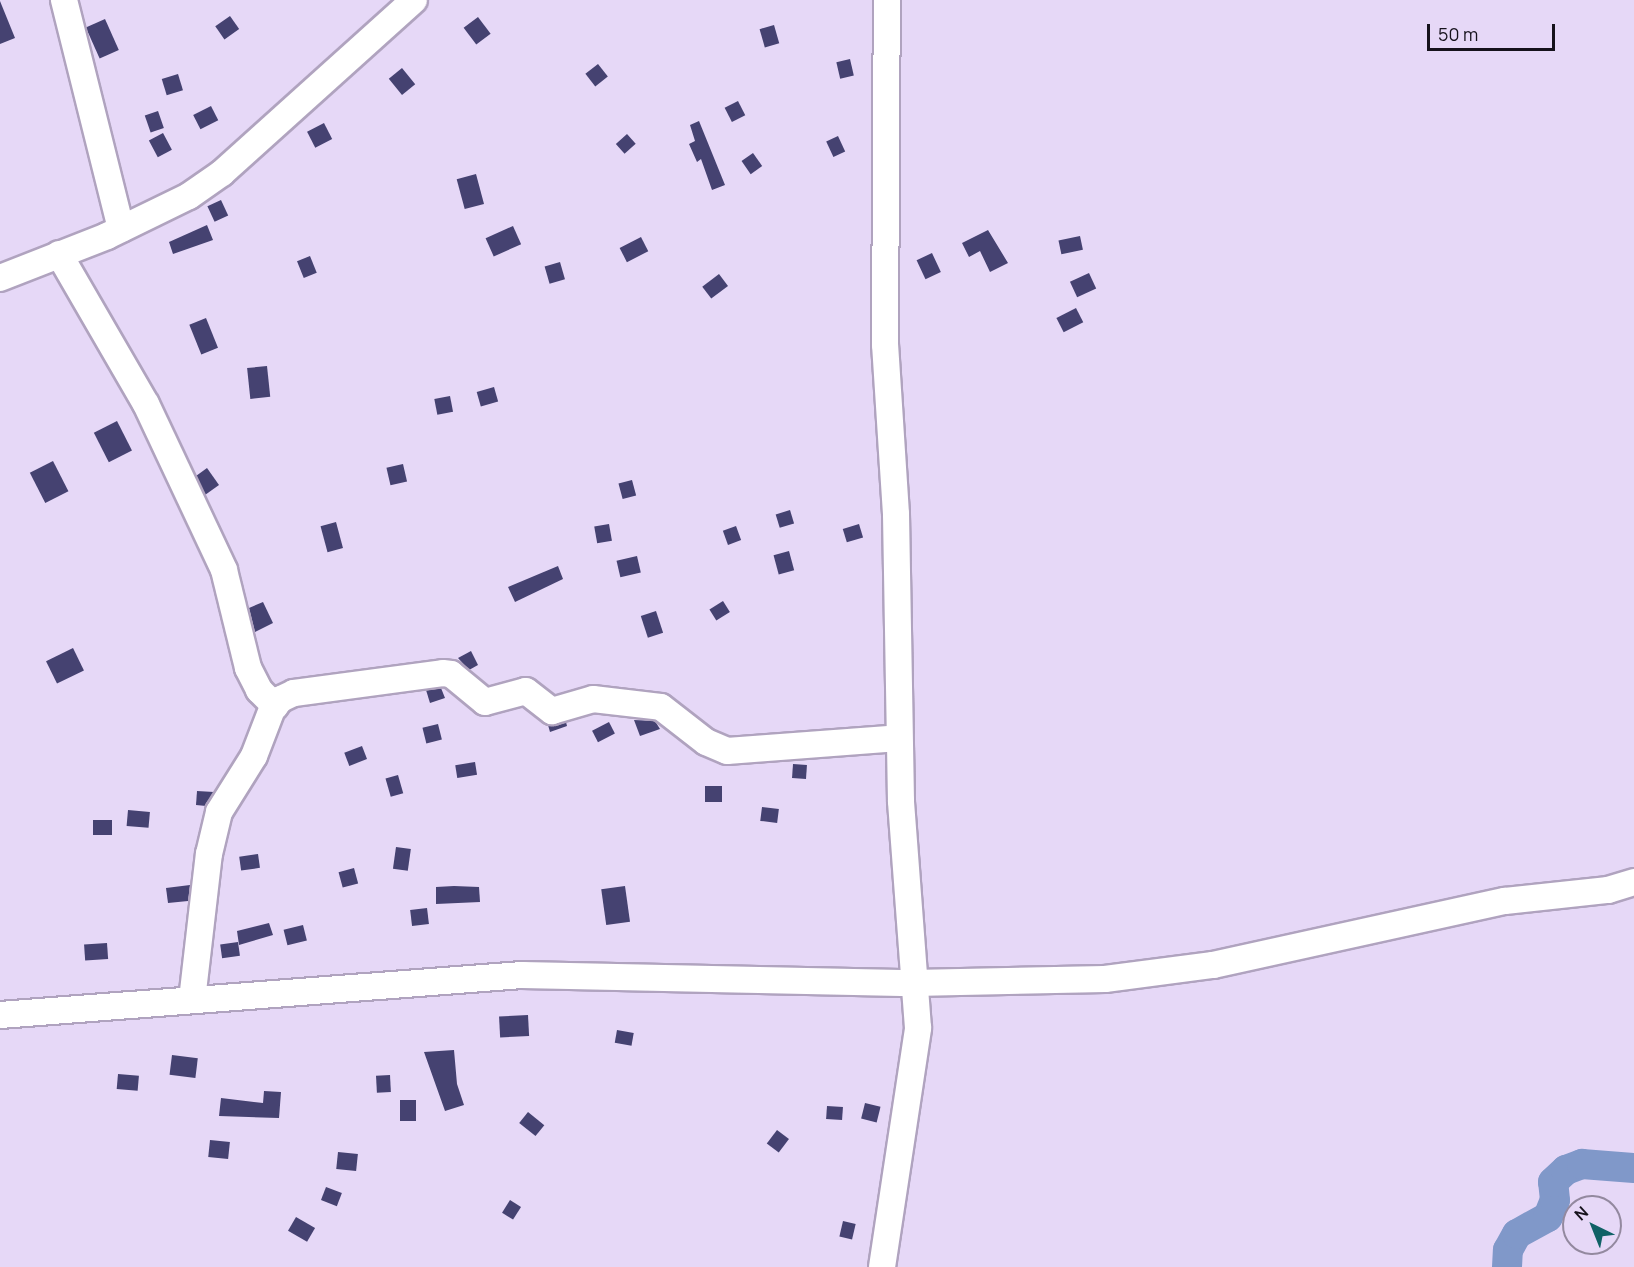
<!DOCTYPE html>
<style>
body{margin:0}
#map{position:relative;width:1634px;height:1267px;overflow:hidden;background:#e6d8f7;font-family:Manrope,sans-serif}
div>[style]{position:absolute}
.river>*{height:30px;margin:-15px;padding:0 15px;transform-origin:15px;border-radius:15px;background:#8098c9}
.building>*{inset:0;background:#454271;transform-origin:0 0}
.roads{filter:drop-shadow(2px 0 #b0a3bf) drop-shadow(-2px 0 #b0a3bf) drop-shadow(0 2px #b0a3bf) drop-shadow(0 -2px #b0a3bf)}
.minor>*{height:26px;margin:-13px;padding:0 13px;transform-origin:13px;border-radius:13px;background:#fff}
span{translate:-50% -50%;white-space:nowrap;text-align:center;line-height:1.15;-webkit-text-stroke:6px #e6d8f7;paint-order:stroke}
.north{position:absolute;left:1562px;top:1195px;width:60px;height:60px;box-sizing:border-box;background:#e6d8f7;border:2px solid #93899f;border-radius:50%;rotate:317deg;font-size:16px;font-weight:700;line-height:24px;text-align:center;color:#16121c}
.north::after{content:'';display:block;margin:auto;width:21px;height:27px;background:#106166;clip-path:polygon(50% 0,100% 100%,50% 72%,0 100%)}
.scale{position:absolute;left:1427px;top:24px;width:128px;height:27px;box-sizing:border-box;border:3px solid #16121c;border-top:0;padding-left:8px;font-size:18px;line-height:21px;white-space:nowrap;color:#16121c;-webkit-text-stroke:4px #e6d8f7;paint-order:stroke}
</style>
<div id="map">
<div class="river">
<i style="left:1507px;top:1267px;width:17px;rotate:-87deg"></i>
<i style="left:1508px;top:1250px;width:18px;rotate:-61deg"></i>
<i style="left:1517px;top:1234px;width:35px;rotate:-29deg"></i>
<i style="left:1548px;top:1217px;width:18px;rotate:-68deg"></i>
<i style="left:1555px;top:1200px;width:18px;rotate:-96deg"></i>
<i style="left:1553px;top:1182px;width:18px;rotate:-43deg"></i>
<i style="left:1566px;top:1170px;width:17px;rotate:-21deg"></i>
<i style="left:1582px;top:1164px;width:52px;rotate:4.4deg"></i>
</div>
<div class="building">
<i style="clip-path:polygon(0 1px,15px 38px,0 44px)"></i>
<i style="left:230px;top:16px;width:16px;height:18px;rotate:55deg"></i>
<i style="left:478px;top:17px;width:21px;height:18px;rotate:53deg"></i>
<i style="left:105px;top:19px;width:34px;height:21px;rotate:66deg"></i>
<i style="left:774px;top:25px;width:19px;height:15px;rotate:74deg"></i>
<i style="left:850px;top:59px;width:17px;height:14px;rotate:77deg"></i>
<i style="left:598px;top:64px;width:16px;height:16px;rotate:52deg"></i>
<i style="left:402px;top:68px;width:21px;height:17px;rotate:51deg"></i>
<i style="left:178px;top:74px;width:17px;height:17px;rotate:73deg"></i>
<i style="left:738px;top:101px;width:16px;height:15px;rotate:63deg"></i>
<i style="left:211px;top:106px;width:16px;height:20px;rotate:63deg"></i>
<i style="left:158px;top:111px;width:18px;height:14px;rotate:71deg"></i>
<i style="clip-path:polygon(699px 121px,725px 185px,712px 190px,701px 159px,697px 162px,689px 144px,695px 141px,690px 125px)"></i>
<i style="left:324px;top:123px;width:18px;height:19px;rotate:63deg"></i>
<i style="left:163px;top:133px;width:19px;height:16px;rotate:62deg"></i>
<i style="left:627px;top:134px;width:13px;height:15px;rotate:48deg"></i>
<i style="left:838px;top:136px;width:17px;height:13px;rotate:65deg"></i>
<i style="left:753px;top:153px;width:16px;height:14px;rotate:55deg"></i>
<i style="left:476px;top:174px;width:31px;height:20px;rotate:75deg"></i>
<i style="left:221px;top:200px;width:17px;height:15px;rotate:65deg"></i>
<i style="clip-path:polygon(207px 225px,213px 240px,173px 254px,169px 242px)"></i>
<i style="left:513px;top:226px;width:20px;height:30px;rotate:66deg"></i>
<i style="clip-path:polygon(988px 230px,1008px 263px,990px 272px,980px 251px,969px 257px,962px 243px)"></i>
<i style="left:1080px;top:236px;width:14px;height:22px;rotate:78deg"></i>
<i style="left:641px;top:237px;width:16px;height:24px;rotate:63deg"></i>
<i style="left:932px;top:253px;width:21px;height:17px;rotate:65deg"></i>
<i style="left:310px;top:256px;width:18px;height:14px;rotate:68deg"></i>
<i style="left:560px;top:262px;width:18px;height:16px;rotate:74deg"></i>
<i style="left:1089px;top:273px;width:17px;height:21px;rotate:65deg"></i>
<i style="left:719px;top:274px;width:15px;height:21px;rotate:53deg"></i>
<i style="left:1076px;top:308px;width:16px;height:22px;rotate:63deg"></i>
<i style="left:206px;top:318px;width:32px;height:18px;rotate:68deg"></i>
<i style="left:267px;top:366px;width:31px;height:20px;rotate:84deg"></i>
<i style="left:494px;top:387px;width:15px;height:18px;rotate:74deg"></i>
<i style="left:450px;top:396px;width:16px;height:16px;rotate:79deg"></i>
<i style="left:117px;top:421px;width:33px;height:26px;rotate:63deg"></i>
<i style="left:53px;top:461px;width:34px;height:26px;rotate:63deg"></i>
<i style="left:403px;top:464px;width:18px;height:17px;rotate:77deg"></i>
<i style="clip-path:polygon(207px 468px,219px 485px,205px 495px,196px 476px)"></i>
<i style="left:632px;top:480px;width:16px;height:14px;rotate:75deg"></i>
<i style="left:790px;top:510px;width:14px;height:15px;rotate:73deg"></i>
<i style="left:336px;top:522px;width:27px;height:16px;rotate:75deg"></i>
<i style="left:609px;top:524px;width:17px;height:15px;rotate:80deg"></i>
<i style="left:859px;top:524px;width:14px;height:17px;rotate:73deg"></i>
<i style="left:736px;top:526px;width:15px;height:14px;rotate:70deg"></i>
<i style="left:789px;top:551px;width:20px;height:16px;rotate:75deg"></i>
<i style="left:637px;top:556px;width:17px;height:21px;rotate:77deg"></i>
<i style="clip-path:polygon(558px 566px,563px 579px,515px 602px,508px 587px)"></i>
<i style="left:723px;top:601px;width:13px;height:16px;rotate:58deg"></i>
<i style="clip-path:polygon(263px 602px,273px 623px,255px 632px,249px 608px)"></i>
<i style="left:656px;top:611px;width:23px;height:16px;rotate:72deg"></i>
<i style="left:73px;top:648px;width:25px;height:30px;rotate:64deg"></i>
<i style="clip-path:polygon(471px 651px,478px 665px,469px 670px,458px 658px)"></i>
<i style="clip-path:polygon(441px 688px,445px 698px,430px 703px,426px 690px)"></i>
<i style="clip-path:polygon(634px 720px,655px 721px,660px 729px,640px 736px)"></i>
<i style="clip-path:polygon(566px 722px,567px 726px,550px 732px,548px 725px)"></i>
<i style="left:609px;top:722px;width:13px;height:19px;rotate:63deg"></i>
<i style="left:438px;top:724px;width:16px;height:16px;rotate:76deg"></i>
<i style="left:362px;top:746px;width:14px;height:19px;rotate:69deg"></i>
<i style="left:475px;top:762px;width:13px;height:20px;rotate:81deg"></i>
<i style="left:793px;top:764px;width:14px;height:14px;rotate:4deg"></i>
<i style="left:398px;top:775px;width:19px;height:13px;rotate:74deg"></i>
<i style="left:705px;top:786px;width:17px;height:16px"></i>
<i style="clip-path:polygon(197px 791px,214px 792px,206px 806px,196px 805px)"></i>
<i style="left:762px;top:807px;width:17px;height:14px;rotate:7deg"></i>
<i style="left:128px;top:810px;width:22px;height:16px;rotate:5deg"></i>
<i style="left:93px;top:820px;width:19px;height:15px"></i>
<i style="left:396px;top:847px;width:15px;height:22px;rotate:8deg"></i>
<i style="left:258px;top:854px;width:14px;height:19px;rotate:82deg"></i>
<i style="left:354px;top:868px;width:16px;height:16px;rotate:75deg"></i>
<i style="clip-path:polygon(190px 885px,188px 901px,168px 903px,166px 888px)"></i>
<i style="clip-path:polygon(454px 886px,479px 887px,480px 902px,436px 904px,436px 887px)"></i>
<i style="left:625px;top:886px;width:36px;height:24px;rotate:82deg"></i>
<i style="left:427px;top:908px;width:16px;height:17px;rotate:83deg"></i>
<i style="clip-path:polygon(269px 923px,273px 935px,239px 945px,237px 931px)"></i>
<i style="left:303px;top:925px;width:16px;height:20px;rotate:76deg"></i>
<i style="left:238px;top:942px;width:14px;height:18px;rotate:82deg"></i>
<i style="left:107px;top:943px;width:16px;height:23px;rotate:86deg"></i>
<i style="left:528px;top:1015px;width:21px;height:29px;rotate:87deg"></i>
<i style="left:617px;top:1030px;width:17px;height:13px;rotate:10deg"></i>
<i style="clip-path:polygon(454px 1050px,457px 1084px,464px 1105px,445px 1111px,424px 1052px)"></i>
<i style="left:172px;top:1055px;width:26px;height:20px;rotate:7deg"></i>
<i style="left:118px;top:1074px;width:21px;height:15px;rotate:5deg"></i>
<i style="left:390px;top:1075px;width:17px;height:14px;rotate:87deg"></i>
<i style="clip-path:polygon(264px 1091px,281px 1092px,279px 1118px,219px 1116px,221px 1098px,263px 1103px)"></i>
<i style="left:400px;top:1100px;width:16px;height:21px"></i>
<i style="left:865px;top:1103px;width:16px;height:16px;rotate:14deg"></i>
<i style="left:827px;top:1106px;width:16px;height:13px;rotate:4deg"></i>
<i style="left:528px;top:1112px;width:21px;height:14px;rotate:39deg"></i>
<i style="left:777px;top:1130px;width:15px;height:17px;rotate:37deg"></i>
<i style="left:210px;top:1140px;width:20px;height:17px;rotate:6deg"></i>
<i style="left:338px;top:1152px;width:20px;height:17px;rotate:6deg"></i>
<i style="left:326px;top:1187px;width:17px;height:14px;rotate:21deg"></i>
<i style="left:510px;top:1200px;width:13px;height:15px;rotate:32deg"></i>
<i style="left:296px;top:1217px;width:22px;height:16px;rotate:30deg"></i>
<i style="left:843px;top:1221px;width:13px;height:16px;rotate:13deg"></i>
</div>
<div class="roads">
<div class="minor">
<i style="left:64px;top:0;width:236px;rotate:76deg"></i>
<i style="left:59px;top:254px;width:173px;rotate:59.9deg"></i>
<i style="left:146px;top:404px;width:183px;rotate:64.8deg"></i>
<i style="left:224px;top:570px;width:101px;rotate:76.2deg"></i>
<i style="left:248px;top:668px;width:25px;rotate:63deg"></i>
<i style="left:259px;top:690px;width:23px;rotate:45deg"></i>
<i style="left:0;top:278px;width:115px;rotate:-21.4deg"></i>
<i style="left:107px;top:236px;width:91px;rotate:-26deg"></i>
<i style="left:189px;top:196px;width:40px;rotate:-34.9deg"></i>
<i style="left:222px;top:173px;width:258px;rotate:-42deg"></i>
<i style="left:192px;top:1000px;width:147px;rotate:-83.4deg"></i>
<i style="left:209px;top:854px;width:43px;rotate:-76.6deg"></i>
<i style="left:219px;top:812px;width:66px;rotate:-58deg"></i>
<i style="left:254px;top:756px;width:50px;rotate:-69deg"></i>
<i style="left:272px;top:709px;width:13px;rotate:-48deg"></i>
<i style="left:281px;top:699px;width:14px;rotate:-25deg"></i>
<i style="left:294px;top:693px;width:150px;rotate:-7.6deg"></i>
<i style="left:443px;top:673px;width:8px;rotate:7deg"></i>
<i style="left:451px;top:674px;width:44px;rotate:39.5deg"></i>
<i style="left:485px;top:702px;width:42px;rotate:-15deg"></i>
<i style="left:526px;top:691px;width:33px;rotate:38deg"></i>
<i style="left:552px;top:711px;width:43px;rotate:-16.3deg"></i>
<i style="left:593px;top:699px;width:68px;rotate:6.7deg"></i>
<i style="left:661px;top:707px;width:57px;rotate:37.9deg"></i>
<i style="left:706px;top:742px;width:23px;rotate:23deg"></i>
<i style="left:727px;top:751px;width:172px;rotate:-4.3deg"></i>
<i style="left:0;top:1015px;width:524px;rotate:-4.38deg"></i>
<i style="left:522px;top:975px;width:391px;rotate:1.2deg"></i>
<i style="left:913px;top:983px;width:192px;rotate:-1.2deg"></i>
<i style="left:1105px;top:979px;width:109px;rotate:-7.4deg"></i>
<i style="left:1213px;top:965px;width:299px;rotate:-12.4deg"></i>
<i style="left:1505px;top:901px;width:104px;rotate:-6.1deg"></i>
<i style="left:1608px;top:890px;width:27px;rotate:-17deg"></i>
<i style="left:882px;top:1267px;width:242px;rotate:-81.4deg"></i>
<i style="left:918px;top:1028px;width:228px;rotate:-94.3deg"></i>
<i style="left:901px;top:801px;width:287px;rotate:-91deg"></i>
<i style="left:896px;top:514px;width:169px;rotate:-93.7deg"></i>
<i style="left:885px;top:345px;width:345px;rotate:-89.7deg"></i>
</div>
</div>
<div class="north">N</div>
<div class="scale">50 m</div>
</div>
